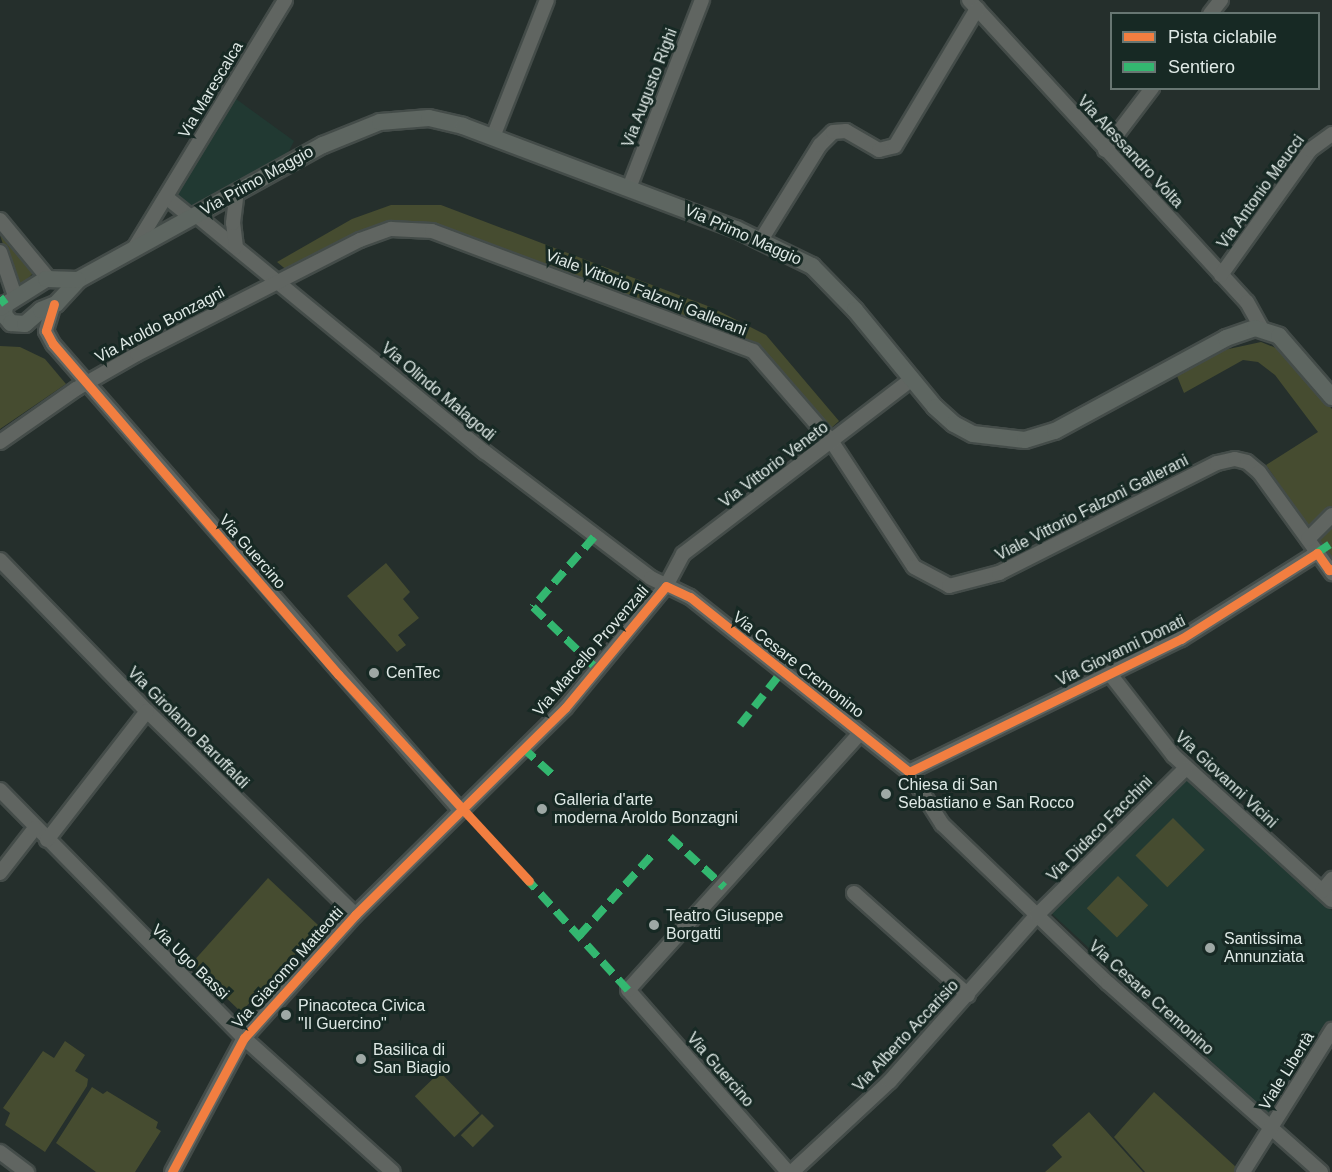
<!DOCTYPE html>
<meta charset="utf-8">
<style>
body{margin:0}
#map{position:relative;width:1332px;height:1172px;overflow:hidden;background:#252f2c;font-family:Helvetica,sans-serif}
div>[style]{position:absolute}
.built>*{inset:0;background:#213932}
.green>*{inset:0;background:#464c30;transform-origin:0 0}
.roads{filter:drop-shadow(2px 0 #444c49) drop-shadow(-2px 0 #444c49) drop-shadow(0 2px #444c49) drop-shadow(0 -2px #444c49)}
.minor>*{height:14px;margin:-7px;padding:0 7px;transform-origin:7px;border-radius:7px;background:#606561}
.major>*{height:16px;margin:-8px;padding:0 8px;transform-origin:8px;border-radius:8px;background:#5e6661}
.quiet>*{height:8px;margin-top:-4px;transform-origin:0;background:repeating-linear-gradient(90deg,#33b770 0 15px,transparent 0 23px)}
.cycleway>*{height:9px;margin:-4.5px;padding:0 4.5px;transform-origin:4.5px;border-radius:4.5px;background:#f27e40}
.dots>*{width:16px;height:16px;translate:-50% -50%;box-sizing:border-box;border:3px solid #172924;border-radius:50%}
span{translate:-50% -50%;white-space:nowrap;text-align:center;line-height:1.15;-webkit-text-stroke:6px #172924;paint-order:stroke}
.street-label{font-size:16px;color:#dfe9e6}
.poi-label{font-size:16px;color:#dfe9e6}
.left{translate:0 -50%;text-align:left}
.legend{position:absolute;left:1110px;top:12px;width:210px;height:78px;box-sizing:border-box;background:#172924;border:2px solid #677672;margin:0;padding:8px 10px;list-style:none;font-size:18px;color:#dfe9e6}
.legend li{display:flex;align-items:center;gap:12px;height:30px}
.legend b{width:30px;border:2px solid #677672}
</style>
<div id="map">
<div class="built">
<i style="clip-path:polygon(232px 96px,294px 141px,286px 157px,191px 208px,172px 194px)"></i>
<i style="clip-path:polygon(1184px 772px,1332px 911px,1332px 1035px,1321px 1029px,1268px 1114px,1049px 911px)"></i>
</div>
<div class="green">
<i style="clip-path:polygon(391px 205px,441px 205px,713px 308px,766px 335px,839px 421px,828px 431px,758px 351px,706px 326px,434px 223px,384px 223px,361px 231px,289px 272px,277px 262px,352px 219px)"></i>
<i style="clip-path:polygon(0 235px,34px 272px,23px 284px,16px 284px)"></i>
<i style="clip-path:polygon(1261px 342px,1276px 348px,1332px 409px,1332px 560px,1266px 465px,1318px 432px,1275px 375px,1258px 362px,1243px 360px,1184px 393px,1177px 376px,1224px 350px)"></i>
<i style="clip-path:polygon(0 346px,20px 347px,45px 359px,66px 384px,0 429px)"></i>
<i style="clip-path:polygon(386px 563px,410px 592px,403px 599px,419px 618px,398px 635px,406px 645px,397px 652px,347px 596px)"></i>
<i style="left:1173px;top:818px;width:45px;height:53px;rotate:45deg"></i>
<i style="left:1118px;top:876px;width:42px;height:45px;rotate:44deg"></i>
<i style="clip-path:polygon(268px 878px,318px 925px,316px 932px,241px 1012px,191px 964px)"></i>
<i style="clip-path:polygon(65px 1041px,85px 1055px,75px 1071px,88px 1079px,87px 1086px,45px 1152px,5px 1125px,10px 1113px,3px 1108px,43px 1051px,54px 1058px)"></i>
<i style="left:440px;top:1072px;width:57px;height:35px;rotate:46deg"></i>
<i style="clip-path:polygon(92px 1087px,103px 1094px,107px 1091px,158px 1122px,156px 1128px,161px 1131px,135px 1172px,96px 1172px,56px 1143px)"></i>
<i style="clip-path:polygon(1154px 1092px,1237px 1168px,1234px 1172px,1145px 1172px,1114px 1137px)"></i>
<i style="clip-path:polygon(1089px 1112px,1143px 1172px,1045px 1172px,1062px 1157px,1052px 1145px)"></i>
<i style="left:482px;top:1114px;width:17px;height:30px;rotate:45deg"></i>
</div>
<div class="roads">
<div class="minor">
<i style="left:969px;top:0;width:410px;rotate:47.4deg"></i>
<i style="left:1247px;top:302px;width:31px;rotate:61deg"></i>
<i style="left:1210px;top:14px;width:18px;rotate:-52deg"></i>
<i style="left:493px;top:137px;width:147px;rotate:-68.5deg"></i>
<i style="left:1105px;top:150px;width:78px;rotate:-52.8deg"></i>
<i style="left:629px;top:188px;width:202px;rotate:-68.8deg"></i>
<i style="left:166px;top:197px;width:32px;rotate:39deg"></i>
<i style="left:196px;top:215px;width:374px;rotate:39.4deg"></i>
<i style="left:485px;top:452px;width:208px;rotate:37.2deg"></i>
<i style="left:651px;top:578px;width:43px;rotate:26deg"></i>
<i style="left:690px;top:597px;width:280px;rotate:38.6deg"></i>
<i style="left:909px;top:772px;width:62px;rotate:57.6deg"></i>
<i style="left:942px;top:824px;width:230px;rotate:43.8deg"></i>
<i style="left:1108px;top:983px;width:285px;rotate:41.6deg"></i>
<i style="left:0;top:220px;width:75px;rotate:50.4deg"></i>
<i style="left:761px;top:240px;width:112px;rotate:-58.2deg"></i>
<i style="left:820px;top:145px;width:18px;rotate:-45deg"></i>
<i style="left:833px;top:132px;width:13px;rotate:-4deg"></i>
<i style="left:846px;top:131px;width:38px;rotate:30deg"></i>
<i style="left:879px;top:150px;width:16px;rotate:-14deg"></i>
<i style="left:895px;top:146px;width:160px;rotate:-59.1deg"></i>
<i style="left:135px;top:247px;width:289px;rotate:-58.7deg"></i>
<i style="left:236px;top:247px;width:24px;rotate:-97deg"></i>
<i style="left:233px;top:223px;width:31px;rotate:-83deg"></i>
<i style="left:0;top:252px;width:46px;rotate:71.2deg"></i>
<i style="left:1221px;top:275px;width:153px;rotate:-54.5deg"></i>
<i style="left:1310px;top:150px;width:27px;rotate:-36deg"></i>
<i style="left:54px;top:304px;width:28px;rotate:107deg"></i>
<i style="left:46px;top:331px;width:15px;rotate:62deg"></i>
<i style="left:53px;top:344px;width:619px;rotate:48.87deg"></i>
<i style="left:0;top:442px;width:93px;rotate:-34.9deg"></i>
<i style="left:76px;top:389px;width:70px;rotate:-29.8deg"></i>
<i style="left:137px;top:354px;width:250px;rotate:-27.1deg"></i>
<i style="left:360px;top:240px;width:33px;rotate:-20deg"></i>
<i style="left:391px;top:229px;width:41px;rotate:2.8deg"></i>
<i style="left:432px;top:231px;width:343px;rotate:20.5deg"></i>
<i style="left:753px;top:351px;width:121px;rotate:49deg"></i>
<i style="left:832px;top:442px;width:149px;rotate:56.7deg"></i>
<i style="left:914px;top:567px;width:40px;rotate:28deg"></i>
<i style="left:949px;top:586px;width:52px;rotate:-14.6deg"></i>
<i style="left:999px;top:573px;width:244px;rotate:-26.8deg"></i>
<i style="left:1217px;top:463px;width:18px;rotate:-13deg"></i>
<i style="left:1235px;top:459px;width:12px;rotate:14deg"></i>
<i style="left:1247px;top:462px;width:16px;rotate:40deg"></i>
<i style="left:1259px;top:472px;width:125px;rotate:54.1deg"></i>
<i style="left:1308px;top:539px;width:34px;rotate:-45deg"></i>
<i style="left:0;top:560px;width:211px;rotate:45.8deg"></i>
<i style="left:147px;top:711px;width:291px;rotate:44.4deg"></i>
<i style="left:1110px;top:674px;width:103px;rotate:52.1deg"></i>
<i style="left:1173px;top:755px;width:215px;rotate:42.4deg"></i>
<i style="left:909px;top:772px;width:303px;rotate:-26.1deg"></i>
<i style="left:1181px;top:639px;width:161px;rotate:-32.3deg"></i>
<i style="left:0;top:790px;width:348px;rotate:45.5deg"></i>
<i style="left:244px;top:1038px;width:200px;rotate:42deg"></i>
<i style="left:47px;top:840px;width:163px;rotate:-52.2deg"></i>
<i style="left:0;top:873px;width:57px;rotate:-52.1deg"></i>
<i style="left:1322px;top:891px;width:16px;rotate:-50deg"></i>
<i style="left:854px;top:893px;width:153px;rotate:41.8deg"></i>
<i style="left:0;top:1152px;width:34px;rotate:37deg"></i>
<i style="left:172px;top:1172px;width:152px;rotate:-61.8deg"></i>
<i style="left:244px;top:1038px;width:166px;rotate:-47.9deg"></i>
<i style="left:355px;top:915px;width:295px;rotate:-44.6deg"></i>
<i style="left:565px;top:708px;width:158px;rotate:-50.4deg"></i>
<i style="left:666px;top:586px;width:36px;rotate:-62deg"></i>
<i style="left:683px;top:554px;width:288px;rotate:-37.4deg"></i>
<i style="left:788px;top:1172px;width:242px;rotate:-131.3deg"></i>
<i style="left:628px;top:990px;width:346px;rotate:-47.9deg"></i>
<i style="left:792px;top:1172px;width:134px;rotate:-42.9deg"></i>
<i style="left:890px;top:1081px;width:222px;rotate:-48.5deg"></i>
<i style="left:1037px;top:915px;width:209px;rotate:-44.6deg"></i>
<i style="left:1243px;top:1172px;width:168px;rotate:-57.9deg"></i>
</div>
<div class="major">
<i style="left:5px;top:304px;width:11px;rotate:95deg"></i>
<i style="left:4px;top:315px;width:11px;rotate:49deg"></i>
<i style="left:11px;top:323px;width:14px;rotate:4deg"></i>
<i style="left:25px;top:324px;width:21px;rotate:-41deg"></i>
<i style="left:41px;top:310px;width:16px;rotate:-22deg"></i>
<i style="left:56px;top:304px;width:33px;rotate:-47deg"></i>
<i style="left:78px;top:280px;width:280px;rotate:-28.9deg"></i>
<i style="left:323px;top:145px;width:61px;rotate:-22deg"></i>
<i style="left:380px;top:122px;width:49px;rotate:-4.7deg"></i>
<i style="left:429px;top:118px;width:35px;rotate:13deg"></i>
<i style="left:463px;top:126px;width:292px;rotate:20.7deg"></i>
<i style="left:736px;top:229px;width:85px;rotate:26deg"></i>
<i style="left:812px;top:266px;width:62px;rotate:45.7deg"></i>
<i style="left:855px;top:310px;width:126px;rotate:50.5deg"></i>
<i style="left:935px;top:407px;width:25px;rotate:42deg"></i>
<i style="left:954px;top:424px;width:21px;rotate:28deg"></i>
<i style="left:973px;top:434px;width:52px;rotate:6.6deg"></i>
<i style="left:1025px;top:440px;width:31px;rotate:-17deg"></i>
<i style="left:1055px;top:431px;width:195px;rotate:-28.5deg"></i>
<i style="left:1226px;top:338px;width:31px;rotate:-19deg"></i>
<i style="left:1255px;top:328px;width:25px;rotate:18deg"></i>
<i style="left:1279px;top:336px;width:81px;rotate:49deg"></i>
<i style="left:0;top:308px;width:54px;rotate:-32.2deg"></i>
<i style="left:46px;top:279px;width:32px;rotate:2deg"></i>
</div>
</div>
<div class="quiet">
<i style="left:0;top:297px;width:9px;rotate:54deg"></i>
<i style="left:594px;top:537px;width:93px;rotate:131.1deg"></i>
<i style="left:533px;top:607px;width:91px;rotate:44.1deg"></i>
<i style="left:1317px;top:553px;width:18px;rotate:-34deg"></i>
<i style="left:740px;top:725px;width:60px;rotate:-51.8deg"></i>
<i style="left:523px;top:748px;width:45px;rotate:42.3deg"></i>
<i style="left:670px;top:837px;width:74px;rotate:42.8deg"></i>
<i style="left:525px;top:877px;width:153px;rotate:47.7deg"></i>
<i style="left:579px;top:936px;width:108px;rotate:-48deg"></i>
</div>
<div class="cycleway">
<i style="left:54px;top:304px;width:28px;rotate:107deg"></i>
<i style="left:46px;top:331px;width:15px;rotate:62deg"></i>
<i style="left:53px;top:344px;width:437px;rotate:49.2deg"></i>
<i style="left:339px;top:675px;width:280px;rotate:47.3deg"></i>
<i style="left:172px;top:1172px;width:152px;rotate:-61.8deg"></i>
<i style="left:244px;top:1038px;width:166px;rotate:-47.9deg"></i>
<i style="left:355px;top:915px;width:295px;rotate:-44.6deg"></i>
<i style="left:565px;top:708px;width:158px;rotate:-50.4deg"></i>
<i style="left:666px;top:586px;width:26px;rotate:25deg"></i>
<i style="left:690px;top:597px;width:280px;rotate:38.6deg"></i>
<i style="left:909px;top:772px;width:303px;rotate:-26.1deg"></i>
<i style="left:1181px;top:639px;width:161px;rotate:-32.3deg"></i>
<i style="left:1317px;top:553px;width:21px;rotate:55deg"></i>
<i style="left:1329px;top:570px;width:3px;rotate:-18deg"></i>
</div>
<div class="dots">
<i style="left:374px;top:673px;background:#9ea8a5"></i>
<i style="left:886px;top:794px;background:#9ea8a5"></i>
<i style="left:542px;top:809px;background:#9ea8a5"></i>
<i style="left:654px;top:925px;background:#9ea8a5"></i>
<i style="left:1210px;top:948px;background:#9ea8a5"></i>
<i style="left:286px;top:1015px;background:#9ea8a5"></i>
<i style="left:361px;top:1059px;background:#9ea8a5"></i>
</div>
<div class="street-label">
<span style="left:650px;top:88px;rotate:-69deg">Via Augusto Righi</span>
<span style="left:211px;top:90px;rotate:-59deg">Via Marescalca</span>
<span style="left:1130px;top:152px;rotate:47deg">Via Alessandro Volta</span>
<span style="left:257px;top:181px;rotate:-29deg">Via Primo Maggio</span>
<span style="left:1261px;top:192px;rotate:-54deg">Via Antonio Meucci</span>
<span style="left:743px;top:235px;rotate:24deg">Via Primo Maggio</span>
<span style="left:646px;top:293px;rotate:21deg">Viale Vittorio Falzoni Gallerani</span>
<span style="left:160px;top:325px;rotate:-28deg">Via Aroldo Bonzagni</span>
<span style="left:438px;top:392px;rotate:40deg">Via Olindo Malagodi</span>
<span style="left:774px;top:465px;rotate:-37deg">Via Vittorio Veneto</span>
<span style="left:1092px;top:508px;rotate:-27deg">Viale Vittorio Falzoni Gallerani</span>
<span style="left:252px;top:552px;rotate:49deg">Via Guercino</span>
<span style="left:591px;top:651px;rotate:-49deg">Via Marcello Provenzali</span>
<span style="left:1121px;top:651px;rotate:-26deg">Via Giovanni Donati</span>
<span style="left:798px;top:665px;rotate:38deg">Via Cesare Cremonino</span>
<span style="left:188px;top:728px;rotate:45deg">Via Girolamo Baruffaldi</span>
<span style="left:1226px;top:780px;rotate:43deg">Via Giovanni Vicini</span>
<span style="left:1100px;top:829px;rotate:-45deg">Via Didaco Facchini</span>
<span style="left:190px;top:962px;rotate:44deg">Via Ugo Bassi</span>
<span style="left:288px;top:968px;rotate:-48deg">Via Giacomo Matteotti</span>
<span style="left:1151px;top:998px;rotate:42deg">Via Cesare Cremonino</span>
<span style="left:906px;top:1036px;rotate:-47deg">Via Alberto Accarisio</span>
<span style="left:720px;top:1070px;rotate:49deg">Via Guercino</span>
<span style="left:1287px;top:1071px;rotate:-58deg">Viale Libertà</span>
</div>
<div class="poi-label">
<span class="left" style="left:386px;top:673px">CenTec</span>
<span class="left" style="left:898px;top:794px">Chiesa di San<br>Sebastiano e San Rocco</span>
<span class="left" style="left:554px;top:809px">Galleria d'arte<br>moderna Aroldo Bonzagni</span>
<span class="left" style="left:666px;top:925px">Teatro Giuseppe<br>Borgatti</span>
<span class="left" style="left:1224px;top:948px">Santissima<br>Annunziata</span>
<span class="left" style="left:298px;top:1015px">Pinacoteca Civica<br>"Il Guercino"</span>
<span class="left" style="left:373px;top:1059px">Basilica di<br>San Biagio</span>
</div>
<ul class="legend">
<li><b style="height:8px;background:#f27e40"></b>Pista ciclabile</li>
<li><b style="height:8px;background:#33b770"></b>Sentiero</li>
</ul>
</div>
